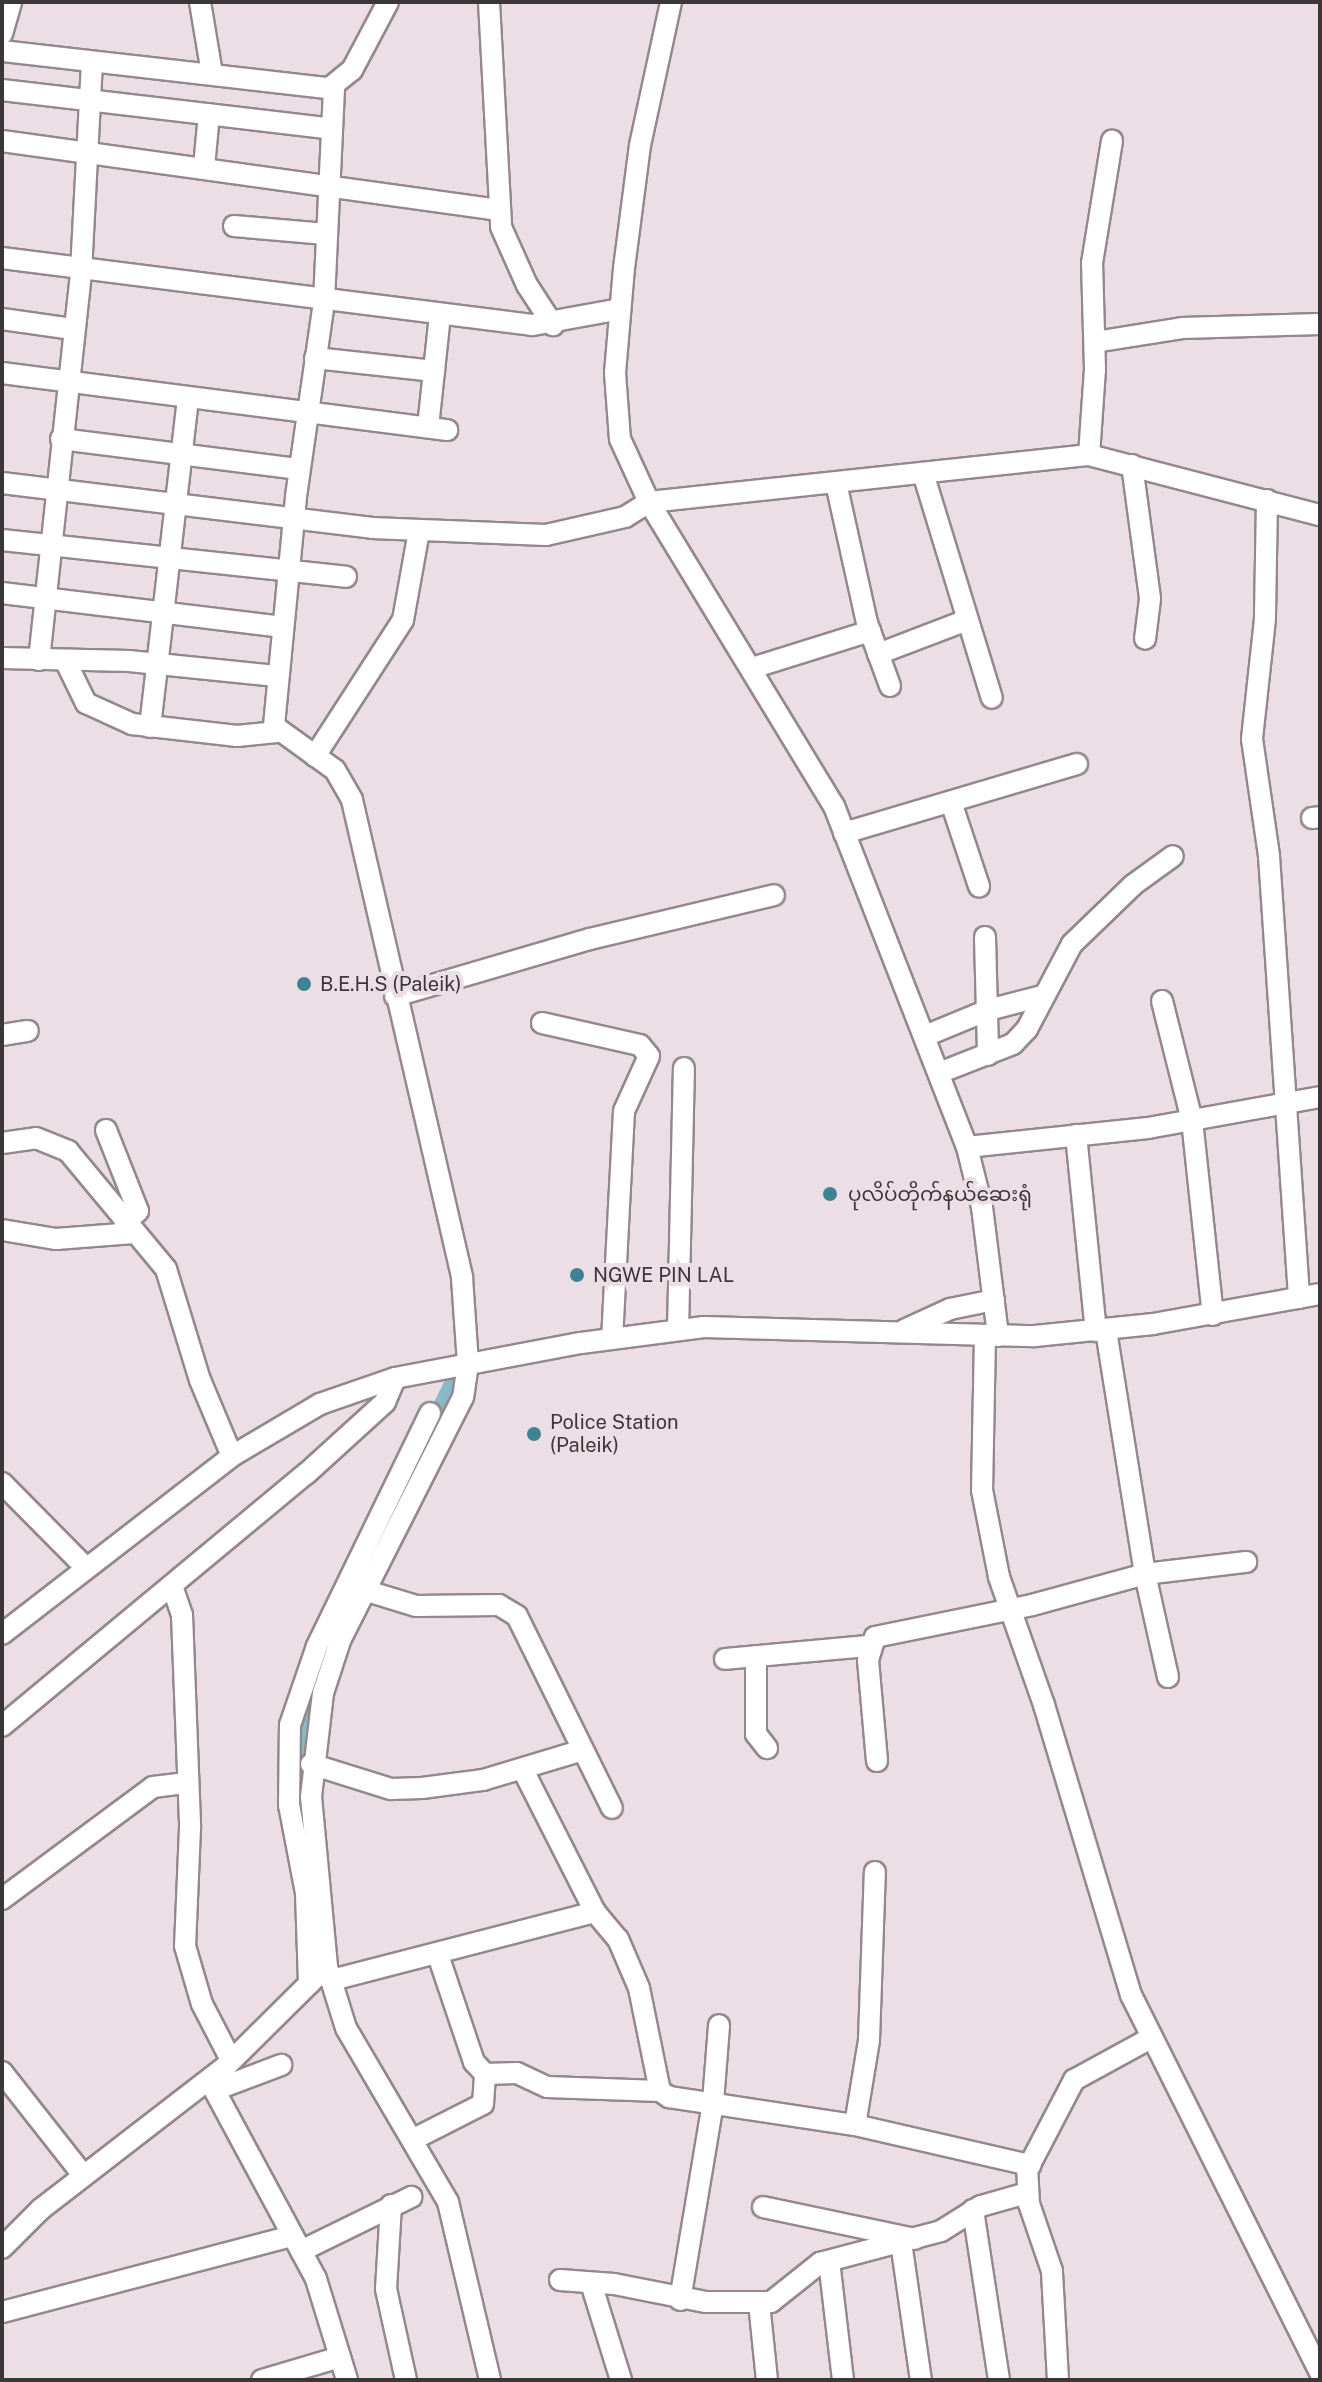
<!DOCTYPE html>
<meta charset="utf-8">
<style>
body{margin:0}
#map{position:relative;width:1322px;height:2382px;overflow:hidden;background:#ebdee4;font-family:"Public Sans","Noto Sans Myanmar",sans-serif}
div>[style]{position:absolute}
.canal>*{height:16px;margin:-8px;padding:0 8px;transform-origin:8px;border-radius:8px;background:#88b9c5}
.roads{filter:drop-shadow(2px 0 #94888d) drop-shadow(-2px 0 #94888d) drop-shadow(0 2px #94888d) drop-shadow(0 -2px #94888d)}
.minor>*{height:20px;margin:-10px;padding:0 10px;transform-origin:10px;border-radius:10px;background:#fff}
.dots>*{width:22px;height:22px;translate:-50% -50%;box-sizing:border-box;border:4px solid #ebdee4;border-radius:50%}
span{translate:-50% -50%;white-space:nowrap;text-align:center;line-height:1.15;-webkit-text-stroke:8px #ebdee4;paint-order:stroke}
.poi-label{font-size:20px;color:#3b3638}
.left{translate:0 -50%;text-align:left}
.frame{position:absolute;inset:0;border:4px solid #3b3638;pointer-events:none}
</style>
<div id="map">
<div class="canal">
<i style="left:430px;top:1429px;width:48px;rotate:-64deg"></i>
<i style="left:304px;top:1775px;width:64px;rotate:-82.9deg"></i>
</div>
<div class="roads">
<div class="minor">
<i style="left:200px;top:2px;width:73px;rotate:80.5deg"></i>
<i style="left:489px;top:2px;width:225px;rotate:86.9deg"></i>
<i style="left:501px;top:227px;width:64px;rotate:65.9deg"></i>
<i style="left:527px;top:285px;width:48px;rotate:57deg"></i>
<i style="left:671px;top:2px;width:146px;rotate:102.2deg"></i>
<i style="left:640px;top:145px;width:124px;rotate:97.4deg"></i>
<i style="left:624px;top:268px;width:105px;rotate:94.9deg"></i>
<i style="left:615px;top:373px;width:66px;rotate:85.7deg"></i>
<i style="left:620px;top:439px;width:69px;rotate:65.3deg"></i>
<i style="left:649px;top:502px;width:356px;rotate:58.7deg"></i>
<i style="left:834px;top:806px;width:366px;rotate:68.7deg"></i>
<i style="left:967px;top:1147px;width:62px;rotate:76deg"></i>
<i style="left:982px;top:1207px;width:130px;rotate:82.9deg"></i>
<i style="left:2px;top:34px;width:33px;rotate:-74deg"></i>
<i style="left:2px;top:51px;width:334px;rotate:6.5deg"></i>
<i style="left:334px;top:89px;width:213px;rotate:92.7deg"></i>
<i style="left:324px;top:302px;width:197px;rotate:98.2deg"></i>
<i style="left:296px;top:497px;width:230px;rotate:95.5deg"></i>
<i style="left:274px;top:726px;width:75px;rotate:35.8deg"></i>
<i style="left:335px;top:770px;width:34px;rotate:60deg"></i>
<i style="left:352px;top:800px;width:490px;rotate:77deg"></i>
<i style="left:462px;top:1278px;width:85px;rotate:86deg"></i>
<i style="left:468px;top:1363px;width:34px;rotate:98deg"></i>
<i style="left:463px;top:1397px;width:270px;rotate:116.8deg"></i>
<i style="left:341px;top:1638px;width:58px;rotate:108.1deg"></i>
<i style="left:323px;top:1693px;width:105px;rotate:96.6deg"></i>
<i style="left:311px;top:1797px;width:171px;rotate:84.6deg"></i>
<i style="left:327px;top:1967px;width:64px;rotate:72.7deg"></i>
<i style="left:346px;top:2028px;width:202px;rotate:59.6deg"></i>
<i style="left:448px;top:2202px;width:183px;rotate:76.7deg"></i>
<i style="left:332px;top:86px;width:26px;rotate:-39deg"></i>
<i style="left:352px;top:70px;width:77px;rotate:-62.1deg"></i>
<i style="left:2px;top:90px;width:332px;rotate:6.7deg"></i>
<i style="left:2px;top:141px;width:502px;rotate:7.9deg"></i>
<i style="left:204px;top:167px;width:53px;rotate:-84.6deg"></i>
<i style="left:234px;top:226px;width:92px;rotate:5deg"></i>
<i style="left:2px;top:258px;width:534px;rotate:7.2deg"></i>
<i style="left:532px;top:325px;width:89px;rotate:-10.3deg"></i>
<i style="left:2px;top:319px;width:71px;rotate:8.1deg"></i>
<i style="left:1095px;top:342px;width:88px;rotate:-9.1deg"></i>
<i style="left:1182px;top:328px;width:138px;rotate:-1.7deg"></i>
<i style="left:315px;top:358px;width:120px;rotate:6.2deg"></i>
<i style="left:2px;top:373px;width:449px;rotate:7.3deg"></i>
<i style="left:428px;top:427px;width:113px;rotate:-83.9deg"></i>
<i style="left:61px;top:439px;width:240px;rotate:7.2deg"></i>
<i style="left:1089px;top:455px;width:86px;rotate:-86deg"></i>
<i style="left:1095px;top:369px;width:106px;rotate:-91.6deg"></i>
<i style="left:1092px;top:263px;width:124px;rotate:-80.7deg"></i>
<i style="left:1132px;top:465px;width:135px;rotate:82.3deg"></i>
<i style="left:1150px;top:599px;width:40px;rotate:97.1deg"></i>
<i style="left:923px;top:473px;width:235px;rotate:73deg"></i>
<i style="left:2px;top:483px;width:373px;rotate:6.9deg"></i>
<i style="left:372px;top:528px;width:174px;rotate:2.3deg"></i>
<i style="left:546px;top:535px;width:81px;rotate:-12.8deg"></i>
<i style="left:625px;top:517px;width:28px;rotate:-32deg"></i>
<i style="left:649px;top:502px;width:443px;rotate:-6.1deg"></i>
<i style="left:1089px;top:455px;width:239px;rotate:14.6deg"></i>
<i style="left:836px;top:483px;width:143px;rotate:77.5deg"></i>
<i style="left:867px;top:623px;width:67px;rotate:69.9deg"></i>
<i style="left:1267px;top:500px;width:119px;rotate:91deg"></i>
<i style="left:1265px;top:619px;width:121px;rotate:96.2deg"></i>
<i style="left:1252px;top:739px;width:118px;rotate:81.7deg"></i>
<i style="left:1269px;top:856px;width:443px;rotate:86.1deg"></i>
<i style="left:2px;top:540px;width:346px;rotate:6.1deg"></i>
<i style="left:2px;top:593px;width:281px;rotate:6.9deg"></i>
<i style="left:878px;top:654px;width:95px;rotate:-20.9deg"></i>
<i style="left:2px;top:658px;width:127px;rotate:1.4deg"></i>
<i style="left:129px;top:661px;width:148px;rotate:5.8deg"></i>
<i style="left:39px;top:660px;width:390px;rotate:-83.8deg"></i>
<i style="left:81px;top:272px;width:208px;rotate:-87deg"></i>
<i style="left:65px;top:660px;width:48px;rotate:64deg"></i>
<i style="left:86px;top:703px;width:51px;rotate:24.5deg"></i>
<i style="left:132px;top:724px;width:106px;rotate:6.5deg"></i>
<i style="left:237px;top:736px;width:40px;rotate:-5.7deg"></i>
<i style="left:752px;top:668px;width:124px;rotate:-17.4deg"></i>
<i style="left:150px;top:727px;width:331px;rotate:-83.4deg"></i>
<i style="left:315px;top:756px;width:162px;rotate:-57.1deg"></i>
<i style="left:403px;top:620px;width:90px;rotate:-79.8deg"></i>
<i style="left:951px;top:802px;width:89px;rotate:71.6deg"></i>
<i style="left:1312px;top:818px;width:8px;rotate:-7deg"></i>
<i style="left:844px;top:833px;width:243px;rotate:-16.5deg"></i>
<i style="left:985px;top:937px;width:118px;rotate:88.5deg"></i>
<i style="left:395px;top:996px;width:203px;rotate:-16.3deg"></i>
<i style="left:590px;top:939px;width:189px;rotate:-13.4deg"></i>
<i style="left:1162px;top:1001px;width:123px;rotate:75.9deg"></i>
<i style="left:1192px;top:1120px;width:196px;rotate:83.9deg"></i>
<i style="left:542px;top:1023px;width:100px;rotate:12.7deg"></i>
<i style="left:640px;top:1045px;width:14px;rotate:51deg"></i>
<i style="left:649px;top:1056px;width:60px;rotate:114.4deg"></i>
<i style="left:624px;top:1111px;width:228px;rotate:93deg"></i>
<i style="left:2px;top:1035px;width:26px;rotate:-9deg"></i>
<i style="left:925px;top:1036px;width:68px;rotate:-22.4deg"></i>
<i style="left:988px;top:1010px;width:56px;rotate:-14.5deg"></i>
<i style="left:939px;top:1073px;width:79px;rotate:-21.4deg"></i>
<i style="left:1013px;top:1044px;width:21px;rotate:-47deg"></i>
<i style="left:1027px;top:1029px;width:96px;rotate:-62.1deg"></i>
<i style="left:1072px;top:944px;width:85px;rotate:-44deg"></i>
<i style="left:1133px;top:885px;width:49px;rotate:-35.9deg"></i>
<i style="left:106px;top:1130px;width:87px;rotate:68.4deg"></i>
<i style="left:138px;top:1211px;width:18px;rotate:137deg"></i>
<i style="left:1076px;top:1135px;width:197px;rotate:84.2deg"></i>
<i style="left:2px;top:1143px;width:34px;rotate:-8deg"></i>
<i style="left:36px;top:1138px;width:35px;rotate:22deg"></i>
<i style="left:68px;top:1151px;width:153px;rotate:50.3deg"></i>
<i style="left:166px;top:1269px;width:116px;rotate:73deg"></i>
<i style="left:200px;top:1380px;width:82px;rotate:67.2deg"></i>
<i style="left:967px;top:1147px;width:182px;rotate:-6deg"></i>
<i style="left:1148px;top:1128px;width:175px;rotate:-10.2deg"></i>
<i style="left:2px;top:1230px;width:55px;rotate:9.5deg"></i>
<i style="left:56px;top:1239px;width:78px;rotate:-4.4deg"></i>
<i style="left:678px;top:1330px;width:262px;rotate:-88.7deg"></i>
<i style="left:904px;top:1330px;width:51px;rotate:-24.5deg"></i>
<i style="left:950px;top:1309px;width:45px;rotate:-11.6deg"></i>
<i style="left:985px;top:1336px;width:154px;rotate:91.1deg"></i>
<i style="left:982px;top:1490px;width:89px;rotate:78.9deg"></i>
<i style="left:999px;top:1577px;width:136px;rotate:70.6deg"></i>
<i style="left:1044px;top:1705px;width:303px;rotate:73.3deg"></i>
<i style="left:1131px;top:1995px;width:422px;rotate:63.4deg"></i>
<i style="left:2px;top:1483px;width:118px;rotate:45.3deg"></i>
<i style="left:172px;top:1586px;width:31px;rotate:71deg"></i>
<i style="left:182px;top:1615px;width:213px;rotate:87.8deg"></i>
<i style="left:190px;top:1828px;width:118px;rotate:92.4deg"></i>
<i style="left:185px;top:1946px;width:60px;rotate:73.7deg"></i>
<i style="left:202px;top:2004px;width:61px;rotate:62.6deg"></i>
<i style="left:367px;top:1591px;width:51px;rotate:17deg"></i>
<i style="left:416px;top:1606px;width:83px;rotate:-0.7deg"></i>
<i style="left:499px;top:1605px;width:21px;rotate:31deg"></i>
<i style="left:517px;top:1616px;width:214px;rotate:63.7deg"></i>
<i style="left:2px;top:1634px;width:291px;rotate:-37.7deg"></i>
<i style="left:232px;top:1456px;width:102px;rotate:-30.6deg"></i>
<i style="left:320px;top:1404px;width:79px;rotate:-19.1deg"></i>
<i style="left:395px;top:1378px;width:189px;rotate:-10.7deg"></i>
<i style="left:581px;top:1343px;width:124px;rotate:-7.4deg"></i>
<i style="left:704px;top:1327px;width:331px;rotate:1.6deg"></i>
<i style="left:1035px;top:1336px;width:119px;rotate:-5.8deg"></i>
<i style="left:1153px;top:1324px;width:170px;rotate:-10.2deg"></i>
<i style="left:756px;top:1656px;width:78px;rotate:90deg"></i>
<i style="left:756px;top:1734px;width:18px;rotate:52deg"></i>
<i style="left:725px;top:1659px;width:144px;rotate:-5.2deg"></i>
<i style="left:1168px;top:1677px;width:106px;rotate:-102.6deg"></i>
<i style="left:1145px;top:1574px;width:102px;rotate:-6.8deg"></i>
<i style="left:2px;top:1726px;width:395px;rotate:-39.7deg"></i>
<i style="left:306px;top:1474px;width:107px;rotate:-42.3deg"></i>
<i style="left:385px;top:1402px;width:26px;rotate:-67deg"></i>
<i style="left:877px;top:1761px;width:101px;rotate:-95.1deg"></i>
<i style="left:868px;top:1660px;width:24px;rotate:-73deg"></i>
<i style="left:875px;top:1637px;width:160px;rotate:-11.5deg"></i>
<i style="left:1032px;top:1605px;width:117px;rotate:-15.3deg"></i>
<i style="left:1145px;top:1574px;width:247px;rotate:-99.1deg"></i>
<i style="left:311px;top:1764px;width:84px;rotate:17.4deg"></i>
<i style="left:391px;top:1789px;width:31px;rotate:-2deg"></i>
<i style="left:422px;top:1788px;width:62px;rotate:-7.5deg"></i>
<i style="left:483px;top:1780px;width:104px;rotate:-16.7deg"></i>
<i style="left:523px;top:1770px;width:159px;rotate:63.1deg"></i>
<i style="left:595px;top:1912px;width:35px;rotate:50deg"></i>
<i style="left:618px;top:1939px;width:53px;rotate:66.8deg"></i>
<i style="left:639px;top:1988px;width:105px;rotate:78.5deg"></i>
<i style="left:660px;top:2091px;width:11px;rotate:34deg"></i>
<i style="left:669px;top:2097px;width:188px;rotate:8.6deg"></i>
<i style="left:855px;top:2125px;width:180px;rotate:12.9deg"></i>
<i style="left:2px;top:1899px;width:188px;rotate:-36.6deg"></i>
<i style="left:153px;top:1787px;width:34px;rotate:-7deg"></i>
<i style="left:438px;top:1955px;width:113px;rotate:71.4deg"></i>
<i style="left:474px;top:2062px;width:16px;rotate:47deg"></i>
<i style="left:485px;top:2074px;width:32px;rotate:-2deg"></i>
<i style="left:517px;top:2073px;width:33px;rotate:25deg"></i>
<i style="left:547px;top:2087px;width:113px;rotate:2deg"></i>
<i style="left:332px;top:1980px;width:272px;rotate:-14.5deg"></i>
<i style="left:309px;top:1984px;width:91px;rotate:-91.9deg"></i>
<i style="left:306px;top:1893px;width:90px;rotate:-100.9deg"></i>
<i style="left:289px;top:1805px;width:80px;rotate:-89.3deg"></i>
<i style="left:290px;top:1725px;width:83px;rotate:-71.1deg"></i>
<i style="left:317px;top:1646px;width:259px;rotate:-64.1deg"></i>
<i style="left:2px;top:2072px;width:131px;rotate:51.8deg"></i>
<i style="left:209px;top:2080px;width:226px;rotate:61.7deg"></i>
<i style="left:316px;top:2279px;width:106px;rotate:72.9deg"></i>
<i style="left:215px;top:2090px;width:71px;rotate:-20.7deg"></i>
<i style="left:855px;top:2125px;width:86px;rotate:-80.6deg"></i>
<i style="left:869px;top:2040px;width:168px;rotate:-88deg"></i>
<i style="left:414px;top:2139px;width:77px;rotate:-26.9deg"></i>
<i style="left:483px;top:2104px;width:30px;rotate:-86deg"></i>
<i style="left:391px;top:2205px;width:84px;rotate:93.4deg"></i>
<i style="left:386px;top:2289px;width:93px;rotate:77.6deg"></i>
<i style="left:763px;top:2207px;width:155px;rotate:11.9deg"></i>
<i style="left:973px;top:2210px;width:172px;rotate:81.3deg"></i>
<i style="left:901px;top:2242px;width:139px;rotate:81.8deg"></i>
<i style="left:2px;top:2248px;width:55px;rotate:-45deg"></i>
<i style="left:41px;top:2209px;width:235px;rotate:-37.7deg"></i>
<i style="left:227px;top:2065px;width:128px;rotate:-44.7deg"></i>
<i style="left:301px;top:2251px;width:123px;rotate:-26.1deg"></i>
<i style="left:829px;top:2261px;width:120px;rotate:83.3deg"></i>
<i style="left:560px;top:2280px;width:54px;rotate:4.2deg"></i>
<i style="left:614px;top:2284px;width:94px;rotate:11.1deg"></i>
<i style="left:706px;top:2302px;width:65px"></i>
<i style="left:771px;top:2302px;width:63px;rotate:-38.5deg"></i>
<i style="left:820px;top:2263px;width:125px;rotate:-14.8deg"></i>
<i style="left:941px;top:2231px;width:47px;rotate:-32deg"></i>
<i style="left:981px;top:2206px;width:48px;rotate:-15.8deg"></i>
<i style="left:591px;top:2283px;width:102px;rotate:72.8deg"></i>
<i style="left:680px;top:2300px;width:201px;rotate:-80.5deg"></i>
<i style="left:713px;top:2102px;width:77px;rotate:-85.5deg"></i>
<i style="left:759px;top:2303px;width:77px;rotate:84.1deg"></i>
<i style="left:2px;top:2312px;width:299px;rotate:-14.7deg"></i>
<i style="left:262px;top:2380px;width:81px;rotate:-16.4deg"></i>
<i style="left:1058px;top:2380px;width:109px;rotate:-93.2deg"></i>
<i style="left:1052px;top:2271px;width:71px;rotate:-108.9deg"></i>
<i style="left:1029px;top:2204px;width:34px;rotate:-93deg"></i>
<i style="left:1027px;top:2170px;width:102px;rotate:-62.4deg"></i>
<i style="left:1074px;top:2080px;width:85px;rotate:-28.7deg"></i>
</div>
</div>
<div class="dots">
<i style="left:304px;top:984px;background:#3f8293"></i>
<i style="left:830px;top:1194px;background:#3f8293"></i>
<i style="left:577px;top:1275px;background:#3f8293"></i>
<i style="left:534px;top:1434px;background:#3f8293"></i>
</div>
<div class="poi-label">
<span class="left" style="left:320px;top:984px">B.E.H.S (Paleik)</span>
<span class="left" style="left:848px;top:1194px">ပုလိပ်တိုက်နယ်ဆေးရုံ</span>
<span class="left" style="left:593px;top:1275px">NGWE PIN LAL</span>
<span class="left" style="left:550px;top:1434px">Police Station<br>(Paleik)</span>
</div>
<div class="frame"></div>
</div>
